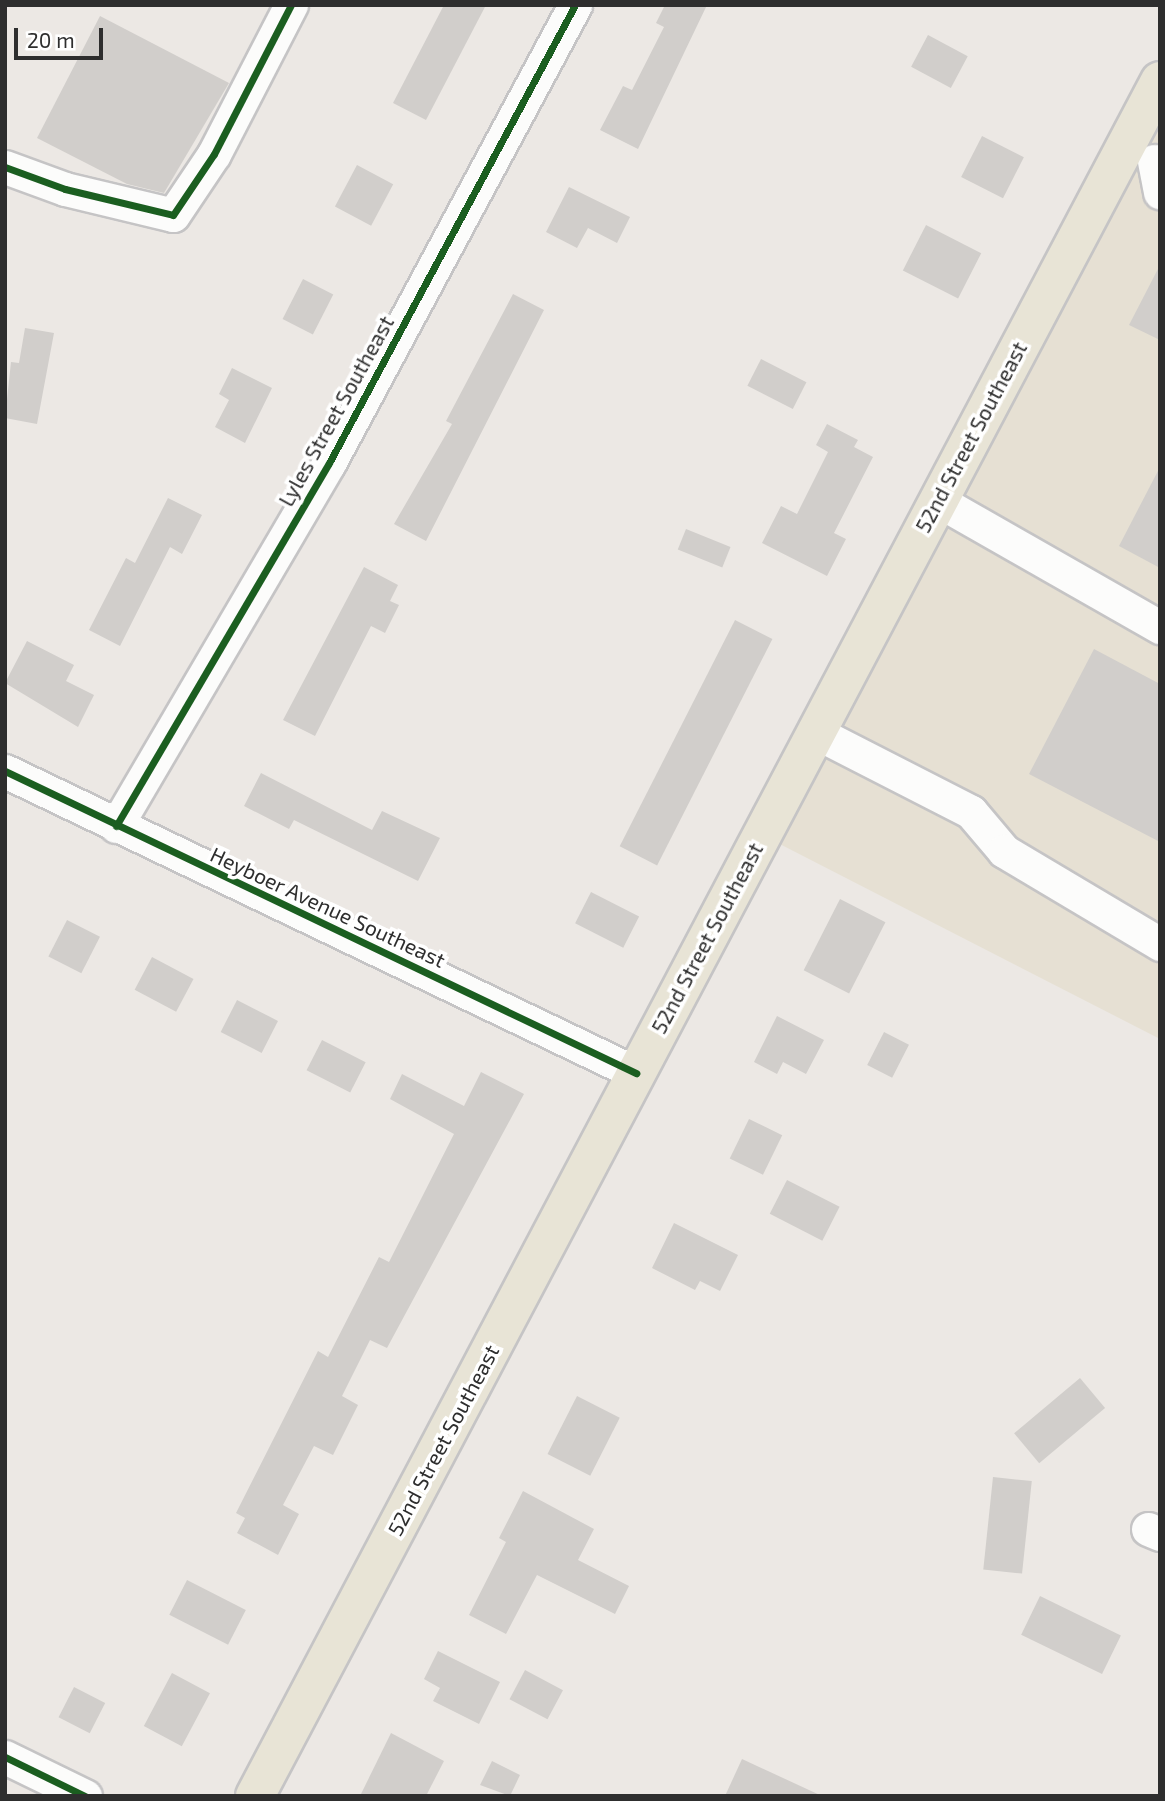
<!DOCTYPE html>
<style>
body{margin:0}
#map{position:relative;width:1165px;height:1801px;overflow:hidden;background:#ece8e4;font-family:"Exo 2",sans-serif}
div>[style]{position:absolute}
.education>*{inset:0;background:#e6e0d3}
.building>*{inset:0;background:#d1cecb;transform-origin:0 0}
.roads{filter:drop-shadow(2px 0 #c5c4c5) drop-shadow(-2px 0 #c5c4c5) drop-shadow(0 2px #c5c4c5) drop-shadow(0 -2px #c5c4c5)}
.minor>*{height:33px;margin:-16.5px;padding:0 16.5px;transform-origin:16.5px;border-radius:16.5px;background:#fcfcfb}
.major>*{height:38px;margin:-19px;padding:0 19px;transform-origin:19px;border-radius:19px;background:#e8e4d6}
.cycleway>*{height:7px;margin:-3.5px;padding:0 3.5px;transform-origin:3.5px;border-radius:3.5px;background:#1b5e20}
span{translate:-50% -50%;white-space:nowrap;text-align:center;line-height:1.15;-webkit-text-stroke:7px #fff;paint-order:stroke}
.street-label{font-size:21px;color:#2e2e2e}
.frame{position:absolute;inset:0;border:7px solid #2e2e2e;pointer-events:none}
.scale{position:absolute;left:14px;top:28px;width:89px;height:32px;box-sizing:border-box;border:4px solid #2e2e2e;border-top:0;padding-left:9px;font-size:21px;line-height:24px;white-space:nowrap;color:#2e2e2e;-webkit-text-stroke:5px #fff;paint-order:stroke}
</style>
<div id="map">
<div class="education">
<i style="clip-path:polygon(1160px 73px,1160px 1039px,768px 838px)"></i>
</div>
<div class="building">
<i style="clip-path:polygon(444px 5px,486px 5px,426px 120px,393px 103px)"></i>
<i style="clip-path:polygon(665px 5px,707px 5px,638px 149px,600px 130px,623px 86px,632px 90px,664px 27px,656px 23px)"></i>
<i style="clip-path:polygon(100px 16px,229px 83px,164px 193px,127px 184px,37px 138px)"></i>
<i style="left:928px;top:35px;width:45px;height:36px;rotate:28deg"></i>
<i style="left:982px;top:136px;width:47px;height:46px;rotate:27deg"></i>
<i style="left:357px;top:165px;width:41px;height:47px;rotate:28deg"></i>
<i style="clip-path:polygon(569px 187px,630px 217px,617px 243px,588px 228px,577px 248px,546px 232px)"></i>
<i style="left:926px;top:225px;width:62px;height:51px;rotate:27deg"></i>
<i style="clip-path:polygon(1160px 265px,1160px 340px,1129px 325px)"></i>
<i style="left:303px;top:279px;width:34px;height:45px;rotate:27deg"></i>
<i style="clip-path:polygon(513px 294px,544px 310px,426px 541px,394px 524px,452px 424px,446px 421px)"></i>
<i style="clip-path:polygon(25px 328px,54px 333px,37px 424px,5px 418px,11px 362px,19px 363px)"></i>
<i style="left:761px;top:359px;width:51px;height:30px;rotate:27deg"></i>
<i style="clip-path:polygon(232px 368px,272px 388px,245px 443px,215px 427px,229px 400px,219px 394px)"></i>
<i style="clip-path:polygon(827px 424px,858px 440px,854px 447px,873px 457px,834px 533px,846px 539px,827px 576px,762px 543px,781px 506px,797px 514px,828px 452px,816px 445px)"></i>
<i style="clip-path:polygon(1160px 467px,1160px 568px,1119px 546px)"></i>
<i style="clip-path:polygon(168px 498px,202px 515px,182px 554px,170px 547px,120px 646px,89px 630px,126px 558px,135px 563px)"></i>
<i style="left:686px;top:529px;width:48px;height:22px;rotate:22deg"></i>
<i style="clip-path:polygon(364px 567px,398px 585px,390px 601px,399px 605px,385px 633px,371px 626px,315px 736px,283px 720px)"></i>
<i style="left:735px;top:620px;width:42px;height:254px;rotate:27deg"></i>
<i style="clip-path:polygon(27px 641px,74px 665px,66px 681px,94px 695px,78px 727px,5px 683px)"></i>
<i style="clip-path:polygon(1094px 649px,1160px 684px,1160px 842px,1029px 774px)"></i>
<i style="clip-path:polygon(261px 773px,372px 830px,382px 811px,440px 838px,418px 881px,294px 820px,289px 829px,244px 806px)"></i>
<i style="left:591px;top:892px;width:54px;height:35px;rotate:27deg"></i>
<i style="left:840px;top:899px;width:51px;height:80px;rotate:27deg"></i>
<i style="left:67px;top:920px;width:37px;height:41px;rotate:27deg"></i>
<i style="left:152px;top:957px;width:47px;height:37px;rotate:28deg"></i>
<i style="left:237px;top:1000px;width:46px;height:36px;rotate:27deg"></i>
<i style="clip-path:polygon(777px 1016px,824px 1040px,806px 1074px,783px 1062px,777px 1074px,754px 1062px)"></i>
<i style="left:884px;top:1032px;width:28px;height:37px;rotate:27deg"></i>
<i style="left:322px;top:1040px;width:49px;height:34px;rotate:27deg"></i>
<i style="clip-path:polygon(481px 1072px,524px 1094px,387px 1348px,370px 1340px,342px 1396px,358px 1405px,333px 1455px,314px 1446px,283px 1505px,299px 1514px,278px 1555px,237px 1533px,245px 1518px,236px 1513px,318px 1351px,328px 1357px,379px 1257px,389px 1262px,454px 1134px,390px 1099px,402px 1074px,464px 1106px)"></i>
<i style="left:749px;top:1119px;width:37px;height:44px;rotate:26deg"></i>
<i style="left:787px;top:1180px;width:59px;height:38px;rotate:27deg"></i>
<i style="clip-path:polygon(674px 1223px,738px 1255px,720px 1291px,700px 1281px,695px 1290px,652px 1268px)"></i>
<i style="left:1080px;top:1378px;width:39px;height:86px;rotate:50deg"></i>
<i style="left:577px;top:1396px;width:48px;height:65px;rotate:27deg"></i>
<i style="left:993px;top:1477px;width:39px;height:93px;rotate:6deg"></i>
<i style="clip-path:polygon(523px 1491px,594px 1529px,578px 1560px,629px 1586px,615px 1614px,537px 1575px,506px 1634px,469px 1615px,506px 1542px,499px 1538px)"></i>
<i style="left:187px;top:1580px;width:66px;height:39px;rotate:27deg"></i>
<i style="left:1040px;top:1596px;width:90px;height:43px;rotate:26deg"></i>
<i style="clip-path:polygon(438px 1651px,500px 1682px,479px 1724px,433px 1701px,440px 1688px,424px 1679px)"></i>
<i style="left:525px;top:1670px;width:43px;height:33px;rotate:28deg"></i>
<i style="left:172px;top:1673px;width:43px;height:60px;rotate:28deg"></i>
<i style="left:74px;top:1687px;width:35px;height:34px;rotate:27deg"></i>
<i style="clip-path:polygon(391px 1733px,444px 1761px,426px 1796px,360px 1796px)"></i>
<i style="clip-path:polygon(742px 1759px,822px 1796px,725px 1796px)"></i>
<i style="clip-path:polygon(492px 1761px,520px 1775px,510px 1796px,480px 1785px)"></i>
</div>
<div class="roads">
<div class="minor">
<i style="left:1154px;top:161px;width:32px;rotate:79deg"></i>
<i style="left:5px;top:167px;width:64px;rotate:20.1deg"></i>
<i style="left:65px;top:189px;width:111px;rotate:13.5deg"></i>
<i style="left:173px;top:215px;width:73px;rotate:-56.1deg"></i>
<i style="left:214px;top:154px;width:168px;rotate:-62.7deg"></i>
<i style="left:937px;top:500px;width:257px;rotate:29.7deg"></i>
<i style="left:815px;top:732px;width:175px;rotate:27.1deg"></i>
<i style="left:971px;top:812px;width:51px;rotate:49.8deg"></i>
<i style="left:1004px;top:851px;width:182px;rotate:30.8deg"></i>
<i style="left:5px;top:771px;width:700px;rotate:25.58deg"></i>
<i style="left:116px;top:826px;width:421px;rotate:-59.6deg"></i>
<i style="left:329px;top:463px;width:520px;rotate:-61.76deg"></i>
<i style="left:1148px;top:1529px;width:13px;rotate:23deg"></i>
<i style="left:5px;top:1757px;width:89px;rotate:26deg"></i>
</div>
<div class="major">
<i style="left:255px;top:1796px;width:1939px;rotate:-62.18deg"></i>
</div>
</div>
<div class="cycleway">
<i style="left:5px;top:167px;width:64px;rotate:20.1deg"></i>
<i style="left:65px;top:189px;width:111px;rotate:13.5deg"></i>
<i style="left:173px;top:215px;width:73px;rotate:-56.1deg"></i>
<i style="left:214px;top:154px;width:168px;rotate:-62.7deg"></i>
<i style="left:5px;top:771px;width:700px;rotate:25.58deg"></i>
<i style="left:116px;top:826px;width:421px;rotate:-59.6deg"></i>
<i style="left:329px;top:463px;width:520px;rotate:-61.76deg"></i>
<i style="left:5px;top:1757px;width:89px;rotate:26deg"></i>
</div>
<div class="street-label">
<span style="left:336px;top:411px;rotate:-61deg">Lyles Street Southeast</span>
<span style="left:971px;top:437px;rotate:-62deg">52nd Street Southeast</span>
<span style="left:328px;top:907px;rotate:25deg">Heyboer Avenue Southeast</span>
<span style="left:707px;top:938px;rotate:-62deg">52nd Street Southeast</span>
<span style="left:443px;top:1440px;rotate:-62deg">52nd Street Southeast</span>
</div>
<div class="frame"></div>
<div class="scale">20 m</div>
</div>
